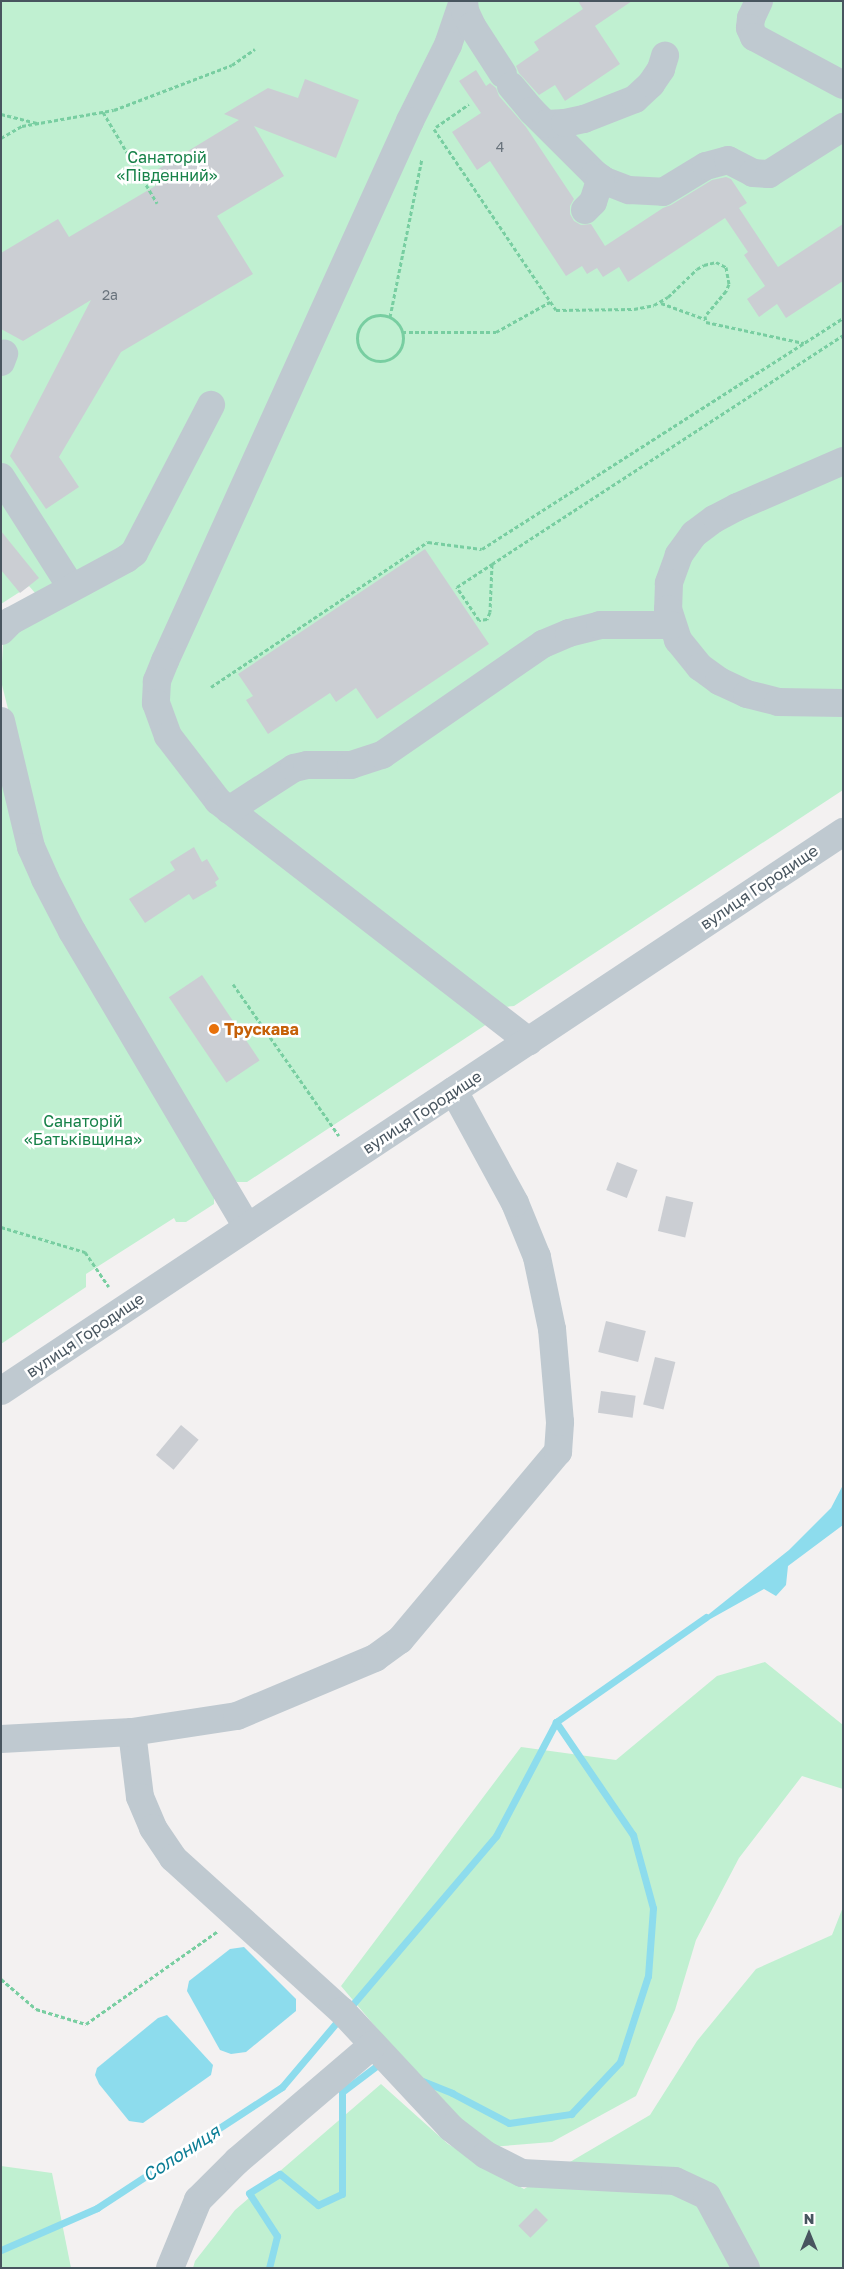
<!DOCTYPE html>
<meta charset="utf-8">
<style>
body{margin:0}
#map{position:relative;width:844px;height:2269px;overflow:hidden;background:#f3f1f1;font-family:"Golos Text",sans-serif}
div>[style]{position:absolute}
.green>*{inset:0;background:#c0f0d1}
.water>*{inset:0;background:#8ddced}
.stream>*{height:7px;margin:-3.5px;padding:0 3.5px;transform-origin:3.5px;border-radius:3.5px;background:#8ddced}
.building>*{inset:0;background:#cbced3;transform-origin:0 0}
.path>*{height:3px;margin-top:-1.5px;transform-origin:0;background:repeating-linear-gradient(90deg,#78cea1 0 4px,transparent 0 6.5px)}
.path>.ring{margin:-1.5px;padding:0;box-sizing:content-box;background:none;border:3px solid #78cea1;border-radius:50%}
.minor>*{height:28px;margin:-14px;padding:0 14px;transform-origin:14px;border-radius:14px;background:#bfc9d0}
.dots>*{width:14px;height:14px;translate:-50% -50%;box-sizing:border-box;border:2px solid #fff;border-radius:50%}
span{translate:-50% -50%;white-space:nowrap;text-align:center;line-height:1.15;-webkit-text-stroke:5px #fff;paint-order:stroke}
.number-label{font-size:14px;color:#69737c}
.number-label span{-webkit-text-stroke-width:0}
.park-label{font-size:16px;color:#178249}
.street-label{font-size:16px;color:#48555f}
.food-label{font-size:16px;color:#c56008;font-weight:700}
.left{translate:0 -50%;text-align:left}
.water-label{font-size:18px;color:#0d7e96;font-style:italic}
.frame{position:absolute;inset:0;border:2px solid #48555f;pointer-events:none}
.north{position:absolute;left:784px;top:2209px;width:50px;height:50px;-webkit-text-stroke:4px #fff;paint-order:stroke;rotate:0deg;font-size:14px;font-weight:700;line-height:20px;text-align:center;color:#48555f}
.north::after{content:'';display:block;margin:auto;width:18px;height:22px;background:#48555f;clip-path:polygon(50% 0,100% 100%,50% 72%,0 100%)}
</style>
<div id="map">
<div class="green">
<i style="clip-path:polygon(1px 1px,843px 1px,843px 790px,514px 1006px,504px 1007px,490px 1022px,247px 1182px,237px 1182px,231px 1178px,70px 906px,42px 845px,1px 681px,3px 644px,43px 602px,29px 586px,1px 604px)"></i>
<i style="clip-path:polygon(1px 766px,214px 1197px,214px 1204px,186px 1222px,176px 1222px,174px 1218px,86px 1274px,86px 1287px,1px 1344px)"></i>
<i style="clip-path:polygon(765px 1662px,843px 1725px,843px 1789px,802px 1776px,739px 1858px,696px 1940px,675px 2010px,636px 2096px,552px 2142px,478px 2148px,341px 1986px,521px 1747px,616px 1760px,717px 1676px)"></i>
<i style="clip-path:polygon(843px 1907px,843px 2268px,193px 2268px,195px 2261px,235px 2210px,381px 2084px,448px 2144px,524px 2189px,650px 2115px,697px 2041px,756px 1969px,832px 1935px)"></i>
<i style="clip-path:polygon(1px 2166px,52px 2173px,71px 2268px,1px 2268px)"></i>
</div>
<div class="water">
<i style="clip-path:polygon(843px 1485px,843px 1525px,788px 1566px,786px 1585px,776px 1596px,764px 1589px,705px 1622px,699px 1622px,789px 1550px,831px 1508px)"></i>
<i style="clip-path:polygon(244px 1947px,296px 1999px,296px 2011px,246px 2052px,231px 2054px,220px 2050px,187px 1991px,189px 1981px,230px 1949px)"></i>
<i style="clip-path:polygon(167px 2015px,213px 2065px,211px 2075px,143px 2123px,129px 2121px,99px 2084px,95px 2075px,97px 2068px,158px 2018px)"></i>
</div>
<div class="stream">
<i style="left:353px;top:2004px;width:221px;rotate:-49.6deg"></i>
<i style="left:496px;top:1836px;width:129px;rotate:-62.2deg"></i>
<i style="left:556px;top:1722px;width:183px;rotate:-35deg"></i>
<i style="left:420px;top:2080px;width:35px;rotate:22deg"></i>
<i style="left:452px;top:2093px;width:64px;rotate:27.8deg"></i>
<i style="left:509px;top:2123px;width:63px;rotate:-8.3deg"></i>
<i style="left:571px;top:2114px;width:71px;rotate:-46.7deg"></i>
<i style="left:620px;top:2062px;width:90px;rotate:-72deg"></i>
<i style="left:648px;top:1976px;width:68px;rotate:-85.8deg"></i>
<i style="left:653px;top:1908px;width:76px;rotate:-105.3deg"></i>
<i style="left:633px;top:1835px;width:137px;rotate:-124.3deg"></i>
<i style="left:1px;top:2250px;width:105px;rotate:-23.6deg"></i>
<i style="left:97px;top:2208px;width:221px;rotate:-33.2deg"></i>
<i style="left:282px;top:2087px;width:85px;rotate:-49.8deg"></i>
<i style="left:269px;top:2268px;width:33px;rotate:-76deg"></i>
<i style="left:277px;top:2236px;width:51px;rotate:-123.1deg"></i>
<i style="left:249px;top:2193px;width:36px;rotate:-32deg"></i>
<i style="left:280px;top:2174px;width:49px;rotate:39.2deg"></i>
<i style="left:318px;top:2205px;width:26px;rotate:-25deg"></i>
<i style="left:342px;top:2194px;width:102px;rotate:-90deg"></i>
<i style="left:342px;top:2092px;width:46px;rotate:-37.1deg"></i>
<i style="left:379px;top:2064px;width:5px;rotate:22deg"></i>
</div>
<div class="building">
<i style="clip-path:polygon(578px 1px,632px 1px,595px 26px,620px 64px,565px 101px,555px 85px,539px 95px,519px 73px,516px 66px,539px 50px,534px 42px,583px 9px)"></i>
<i style="clip-path:polygon(476px 70px,486px 86px,490px 83px,496px 88px,499px 96px,526px 127px,574px 199px,570px 206px,570px 214px,574px 221px,581px 225px,591px 224px,605px 246px,663px 208px,671px 205px,712px 180px,726px 177px,731px 179px,747px 203px,739px 208px,778px 267px,843px 224px,843px 281px,786px 318px,777px 304px,759px 317px,747px 299px,765px 286px,744px 255px,748px 252px,725px 218px,628px 282px,619px 267px,603px 277px,597px 268px,587px 274px,582px 266px,566px 276px,490px 161px,477px 170px,452px 132px,481px 113px,459px 81px)"></i>
<i style="clip-path:polygon(305px 79px,359px 100px,336px 158px,254px 126px,284px 176px,217px 216px,253px 274px,121px 352px,59px 457px,79px 487px,46px 509px,10px 456px,91px 300px,23px 341px,1px 329px,1px 253px,58px 219px,69px 237px,162px 182px,155px 171px,239px 120px,224px 114px,268px 88px,298px 98px)"></i>
<i style="clip-path:polygon(1px 531px,39px 578px,20px 593px,1px 570px)"></i>
<i style="clip-path:polygon(425px 549px,489px 644px,377px 719px,356px 688px,336px 702px,330px 693px,268px 734px,246px 700px,253px 696px,238px 674px)"></i>
<i style="clip-path:polygon(194px 847px,202px 862px,207px 859px,219px 879px,215px 882px,217px 886px,193px 900px,189px 894px,145px 923px,129px 899px,175px 870px,170px 862px)"></i>
<i style="left:202px;top:975px;width:103px;height:40px;rotate:56deg"></i>
<i style="left:617px;top:1162px;width:22px;height:30px;rotate:21deg"></i>
<i style="left:666px;top:1196px;width:28px;height:36px;rotate:13deg"></i>
<i style="left:606px;top:1321px;width:41px;height:32px;rotate:14deg"></i>
<i style="left:655px;top:1357px;width:21px;height:49px;rotate:14deg"></i>
<i style="left:601px;top:1391px;width:35px;height:22px;rotate:8deg"></i>
<i style="left:181px;top:1425px;width:23px;height:39px;rotate:40deg"></i>
<i style="left:536px;top:2208px;width:17px;height:25px;rotate:45deg"></i>
</div>
<div class="path">
<i style="left:103px;top:112px;width:106px;rotate:59.3deg"></i>
<i style="left:1px;top:114px;width:37px;rotate:14deg"></i>
<i style="left:436px;top:127px;width:40px;rotate:-34.9deg"></i>
<i style="left:434px;top:129px;width:218px;rotate:56deg"></i>
<i style="left:556px;top:310px;width:78px;rotate:-0.7deg"></i>
<i style="left:634px;top:309px;width:20px;rotate:-11deg"></i>
<i style="left:654px;top:305px;width:16px;rotate:-30deg"></i>
<i style="left:668px;top:297px;width:40px;rotate:-44deg"></i>
<i style="left:697px;top:269px;width:8px;rotate:-30deg"></i>
<i style="left:704px;top:265px;width:12px;rotate:-14deg"></i>
<i style="left:716px;top:262px;width:11px;rotate:27deg"></i>
<i style="left:726px;top:267px;width:17px;rotate:80deg"></i>
<i style="left:729px;top:284px;width:8px;rotate:113deg"></i>
<i style="left:726px;top:291px;width:33px;rotate:130deg"></i>
<i style="left:705px;top:316px;width:6px;rotate:81deg"></i>
<i style="left:706px;top:322px;width:100px;rotate:12.1deg"></i>
<i style="left:1px;top:138px;width:24px;rotate:-30deg"></i>
<i style="left:22px;top:126px;width:93px;rotate:-9.9deg"></i>
<i style="left:114px;top:110px;width:126px;rotate:-20.9deg"></i>
<i style="left:232px;top:65px;width:28px;rotate:-35deg"></i>
<i style="left:661px;top:303px;width:47px;rotate:20deg"></i>
<i class="ring" style="left:357px;top:315px;width:43px;height:43px"></i>
<i style="left:390px;top:317px;width:162px;rotate:-78.6deg"></i>
<i style="left:402px;top:332px;width:94px"></i>
<i style="left:496px;top:332px;width:62px;rotate:-29.1deg"></i>
<i style="left:492px;top:564px;width:48px;rotate:92.4deg"></i>
<i style="left:490px;top:612px;width:8px;rotate:113deg"></i>
<i style="left:487px;top:619px;width:8px;rotate:173deg"></i>
<i style="left:479px;top:620px;width:40px;rotate:-124deg"></i>
<i style="left:457px;top:587px;width:42px;rotate:-33.3deg"></i>
<i style="left:492px;top:564px;width:419px;rotate:-33.1deg"></i>
<i style="left:211px;top:687px;width:261px;rotate:-33.8deg"></i>
<i style="left:428px;top:542px;width:54px;rotate:7.4deg"></i>
<i style="left:482px;top:549px;width:429px;rotate:-32.6deg"></i>
<i style="left:233px;top:984px;width:185px;rotate:55.1deg"></i>
<i style="left:1px;top:1227px;width:88px;rotate:16.6deg"></i>
<i style="left:85px;top:1252px;width:42px;rotate:55.6deg"></i>
<i style="left:1px;top:1979px;width:46px;rotate:40.6deg"></i>
<i style="left:36px;top:2009px;width:52px;rotate:16.7deg"></i>
<i style="left:86px;top:2024px;width:161px;rotate:-35.2deg"></i>
</div>
<div class="minor">
<i style="left:463px;top:1px;width:46px;rotate:108.8deg"></i>
<i style="left:448px;top:45px;width:85px;rotate:116.6deg"></i>
<i style="left:410px;top:121px;width:593px;rotate:114.4deg"></i>
<i style="left:165px;top:661px;width:22px;rotate:112deg"></i>
<i style="left:157px;top:681px;width:22px;rotate:93deg"></i>
<i style="left:156px;top:703px;width:35px;rotate:70deg"></i>
<i style="left:168px;top:736px;width:82px;rotate:52.4deg"></i>
<i style="left:218px;top:801px;width:393px;rotate:37.7deg"></i>
<i style="left:464px;top:1px;width:10px;rotate:84deg"></i>
<i style="left:465px;top:11px;width:17px;rotate:65deg"></i>
<i style="left:472px;top:26px;width:57px;rotate:57.1deg"></i>
<i style="left:759px;top:1px;width:19px;rotate:115deg"></i>
<i style="left:751px;top:18px;width:10px;rotate:96deg"></i>
<i style="left:750px;top:28px;width:10px;rotate:66deg"></i>
<i style="left:754px;top:37px;width:101px;rotate:28.3deg"></i>
<i style="left:511px;top:86px;width:33px;rotate:50deg"></i>
<i style="left:532px;top:111px;width:89px;rotate:45deg"></i>
<i style="left:595px;top:174px;width:12px;rotate:35deg"></i>
<i style="left:605px;top:181px;width:26px;rotate:21deg"></i>
<i style="left:629px;top:190px;width:34px;rotate:3deg"></i>
<i style="left:663px;top:192px;width:50px;rotate:-31.2deg"></i>
<i style="left:706px;top:166px;width:23px;rotate:-15deg"></i>
<i style="left:728px;top:160px;width:28px;rotate:27deg"></i>
<i style="left:753px;top:173px;width:16px;rotate:4deg"></i>
<i style="left:769px;top:174px;width:88px;rotate:-32.4deg"></i>
<i style="left:546px;top:124px;width:19px;rotate:-3deg"></i>
<i style="left:565px;top:123px;width:19px;rotate:-12deg"></i>
<i style="left:584px;top:119px;width:55px;rotate:-21.4deg"></i>
<i style="left:635px;top:99px;width:22px;rotate:-43deg"></i>
<i style="left:651px;top:84px;width:18px;rotate:-56deg"></i>
<i style="left:661px;top:69px;width:14px;rotate:-73deg"></i>
<i style="left:585px;top:210px;width:11px;rotate:-45deg"></i>
<i style="left:593px;top:202px;width:25px;rotate:-72deg"></i>
<i style="left:1px;top:362px;width:9px;rotate:-69deg"></i>
<i style="left:843px;top:461px;width:116px;rotate:156.5deg"></i>
<i style="left:737px;top:507px;width:26px;rotate:152deg"></i>
<i style="left:714px;top:519px;width:25px;rotate:143deg"></i>
<i style="left:694px;top:534px;width:26px;rotate:126deg"></i>
<i style="left:679px;top:555px;width:30px;rotate:110deg"></i>
<i style="left:669px;top:583px;width:26px;rotate:92deg"></i>
<i style="left:668px;top:609px;width:33px;rotate:72deg"></i>
<i style="left:678px;top:640px;width:35px;rotate:51deg"></i>
<i style="left:700px;top:667px;width:24px;rotate:36deg"></i>
<i style="left:719px;top:681px;width:31px;rotate:25deg"></i>
<i style="left:747px;top:694px;width:32px;rotate:14deg"></i>
<i style="left:778px;top:702px;width:65px;rotate:0.9deg"></i>
<i style="left:1px;top:477px;width:130px;rotate:57.5deg"></i>
<i style="left:1px;top:631px;width:14px;rotate:-45deg"></i>
<i style="left:11px;top:621px;width:131px;rotate:-28.3deg"></i>
<i style="left:126px;top:559px;width:10px;rotate:-37deg"></i>
<i style="left:134px;top:553px;width:167px;rotate:-62.5deg"></i>
<i style="left:1px;top:721px;width:130px;rotate:76.6deg"></i>
<i style="left:31px;top:847px;width:35px;rotate:66deg"></i>
<i style="left:45px;top:879px;width:59px;rotate:62.6deg"></i>
<i style="left:72px;top:931px;width:344px;rotate:59.4deg"></i>
<i style="left:229px;top:810px;width:77px;rotate:-32.9deg"></i>
<i style="left:294px;top:768px;width:13px;rotate:-13deg"></i>
<i style="left:307px;top:765px;width:44px"></i>
<i style="left:351px;top:765px;width:33px;rotate:-18deg"></i>
<i style="left:382px;top:755px;width:196px;rotate:-34.6deg"></i>
<i style="left:543px;top:644px;width:28px;rotate:-23deg"></i>
<i style="left:569px;top:633px;width:32px;rotate:-14deg"></i>
<i style="left:600px;top:625px;width:71px"></i>
<i style="left:1px;top:1391px;width:1011px;rotate:-33.58deg"></i>
<i style="left:132px;top:1732px;width:65px;rotate:83deg"></i>
<i style="left:140px;top:1797px;width:34px;rotate:67deg"></i>
<i style="left:153px;top:1828px;width:36px;rotate:56deg"></i>
<i style="left:173px;top:1858px;width:228px;rotate:42.2deg"></i>
<i style="left:342px;top:2011px;width:160px;rotate:47deg"></i>
<i style="left:451px;top:2128px;width:44px;rotate:37.6deg"></i>
<i style="left:486px;top:2155px;width:40px;rotate:26.6deg"></i>
<i style="left:522px;top:2173px;width:153px;rotate:3deg"></i>
<i style="left:675px;top:2181px;width:35px;rotate:25deg"></i>
<i style="left:707px;top:2196px;width:82px;rotate:61.6deg"></i>
<i style="left:1px;top:1739px;width:131px;rotate:-3.1deg"></i>
<i style="left:132px;top:1732px;width:106px;rotate:-8.7deg"></i>
<i style="left:237px;top:1716px;width:150px;rotate:-22.8deg"></i>
<i style="left:375px;top:1658px;width:31px;rotate:-36deg"></i>
<i style="left:400px;top:1640px;width:246px;rotate:-50deg"></i>
<i style="left:558px;top:1452px;width:30px;rotate:-86deg"></i>
<i style="left:560px;top:1422px;width:93px;rotate:-94.9deg"></i>
<i style="left:552px;top:1329px;width:74px;rotate:-101.8deg"></i>
<i style="left:537px;top:1257px;width:58px;rotate:-112.2deg"></i>
<i style="left:515px;top:1203px;width:128px;rotate:-118.6deg"></i>
<i style="left:170px;top:2268px;width:74px;rotate:-67.6deg"></i>
<i style="left:198px;top:2200px;width:55px;rotate:-45deg"></i>
<i style="left:237px;top:2161px;width:179px;rotate:-40.5deg"></i>
</div>
<div class="dots">
<i style="left:214px;top:1029px;background:#e8710a"></i>
</div>
<div class="number-label">
<span style="left:500px;top:147px">4</span>
<span style="left:110px;top:295px">2а</span>
</div>
<div class="park-label">
<span style="left:167px;top:166px">Санаторій<br>«Південний»</span>
<span style="left:83px;top:1130px">Санаторій<br>«Батьківщина»</span>
</div>
<div class="street-label">
<span style="left:759px;top:887px;rotate:-34deg">вулиця Городище</span>
<span style="left:422px;top:1112px;rotate:-33deg">вулиця Городище</span>
<span style="left:85px;top:1335px;rotate:-34deg">вулиця Городище</span>
</div>
<div class="food-label">
<span class="left" style="left:224px;top:1029px">Трускава</span>
</div>
<div class="water-label">
<span style="left:181px;top:2153px;rotate:-33deg">Солониця</span>
</div>
<div class="frame"></div>
<div class="north">N</div>
</div>
